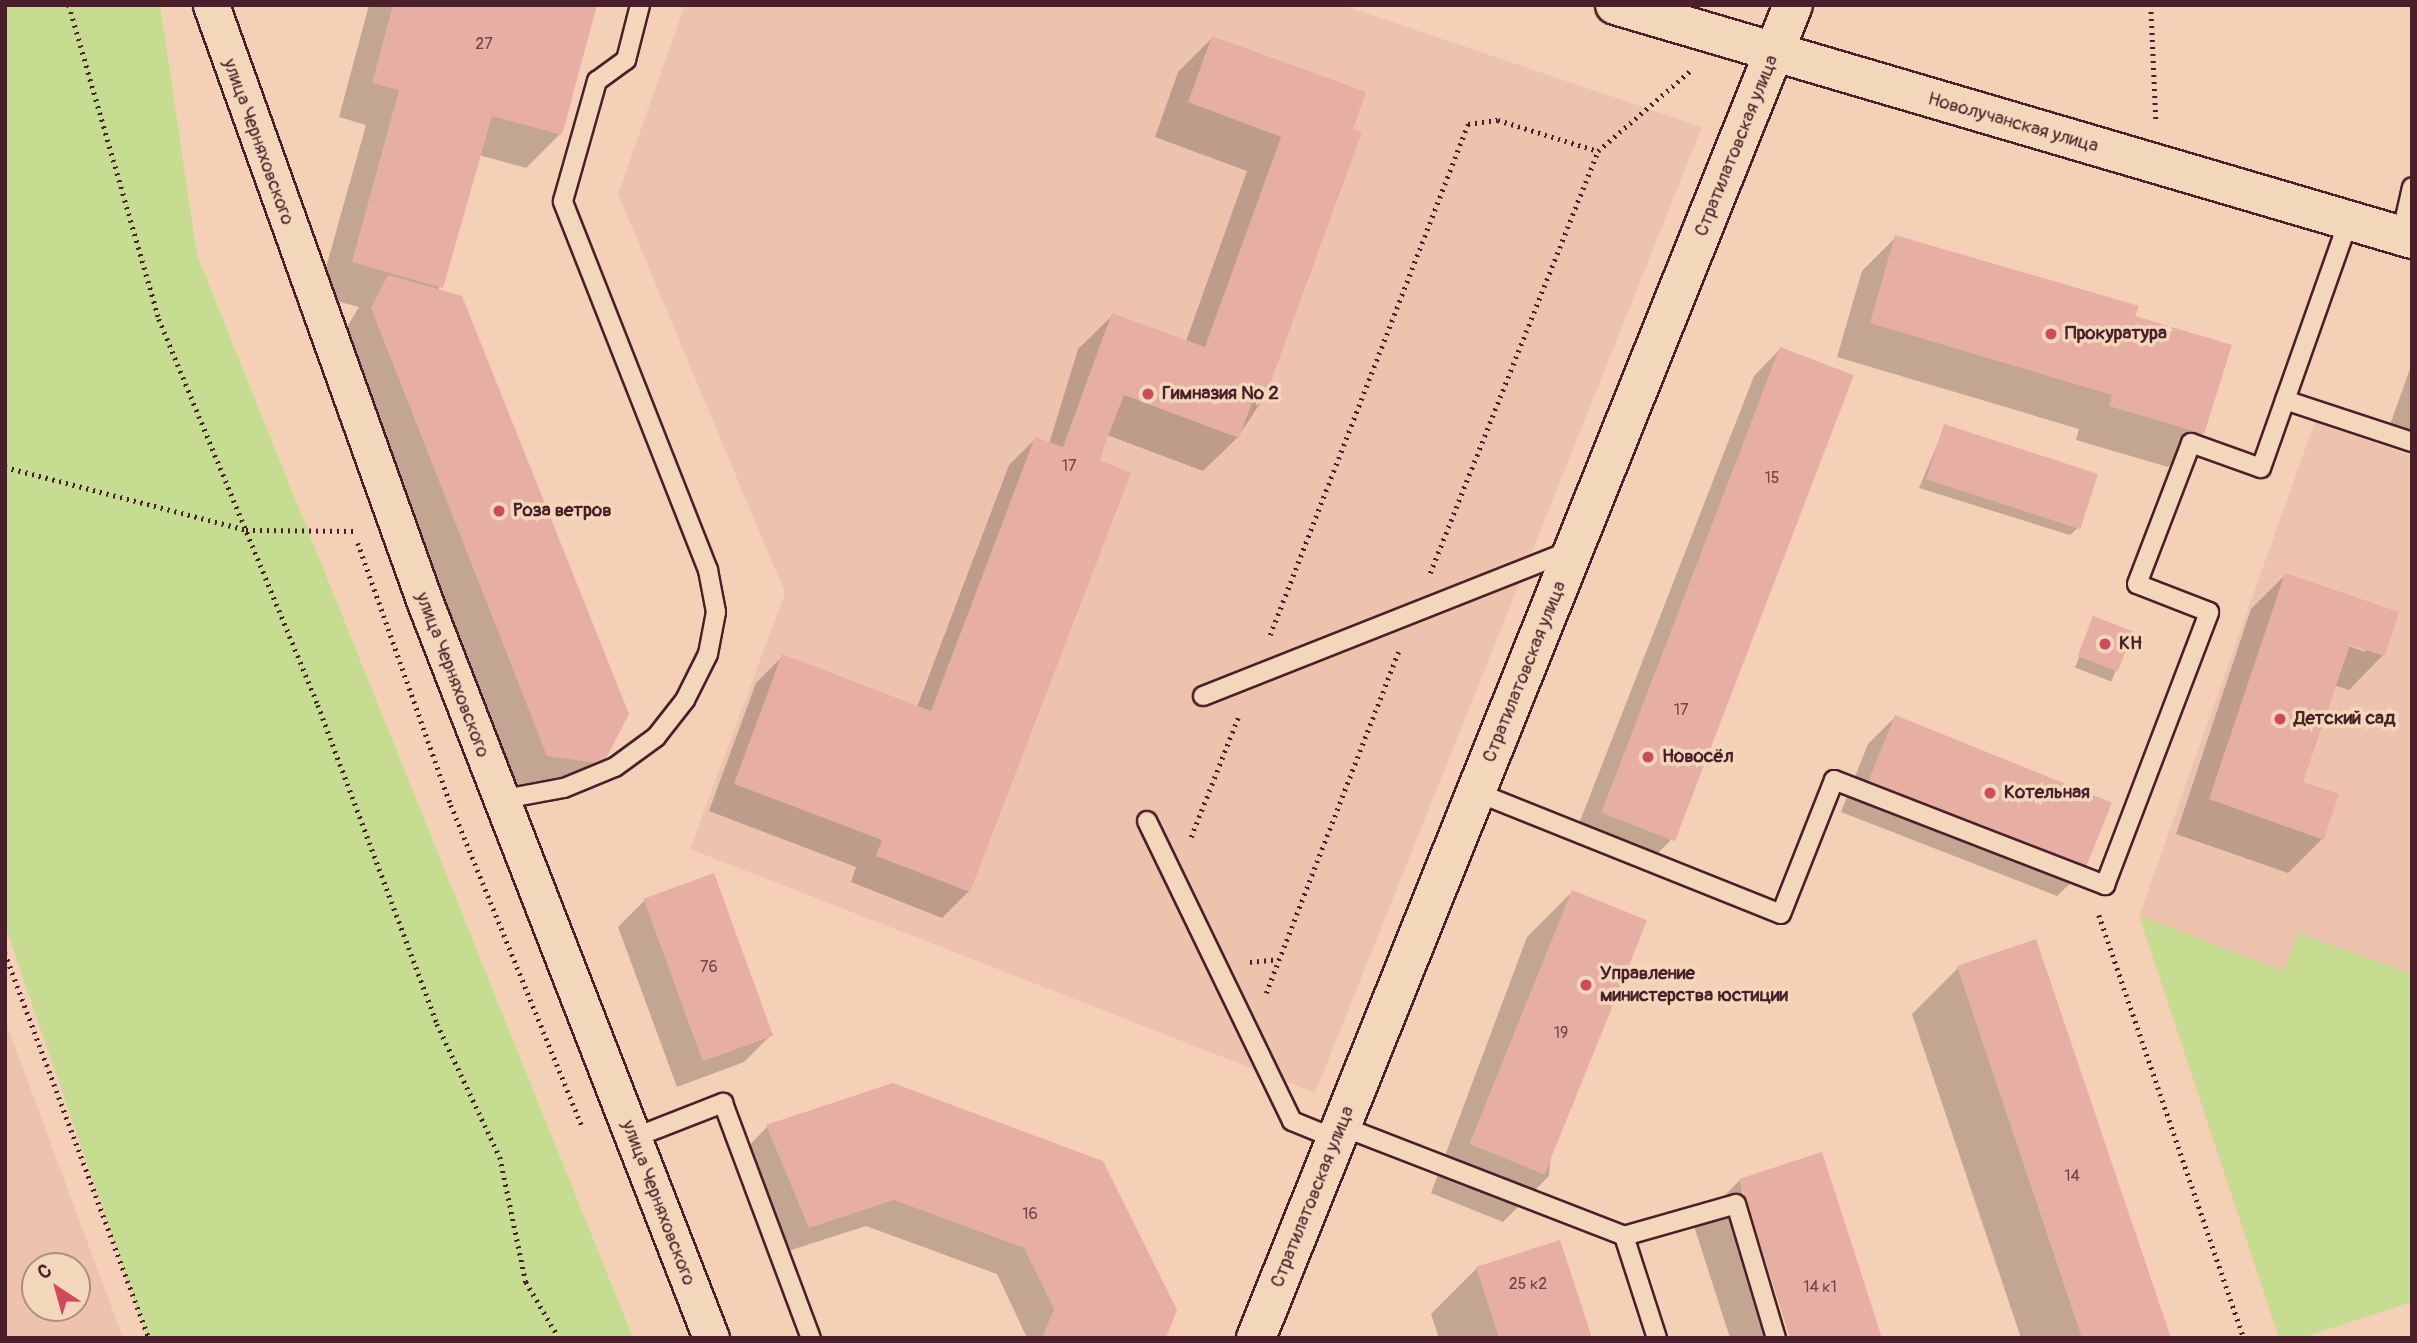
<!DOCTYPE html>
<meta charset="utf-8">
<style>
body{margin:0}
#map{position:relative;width:2417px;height:1343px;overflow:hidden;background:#f4d0b7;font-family:Pangolin,sans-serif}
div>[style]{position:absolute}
.built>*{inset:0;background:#edc3ae}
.green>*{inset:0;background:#c6dc91}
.shadow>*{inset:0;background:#0003;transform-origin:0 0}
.building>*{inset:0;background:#e7aea4;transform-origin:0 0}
.path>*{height:4.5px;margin-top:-2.25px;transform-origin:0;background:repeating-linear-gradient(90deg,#4a1f2b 0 2px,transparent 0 7px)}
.roads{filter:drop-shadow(2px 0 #4a1f2b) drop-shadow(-2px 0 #4a1f2b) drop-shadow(0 2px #4a1f2b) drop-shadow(0 -2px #4a1f2b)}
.service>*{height:18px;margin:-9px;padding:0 9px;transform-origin:9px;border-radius:9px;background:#f3d7ba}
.minor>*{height:35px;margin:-17.5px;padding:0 17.5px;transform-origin:17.5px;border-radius:17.5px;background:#f3d7ba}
.tertiary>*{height:38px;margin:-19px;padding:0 19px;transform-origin:19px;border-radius:19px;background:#f3d7ba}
.dots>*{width:19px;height:19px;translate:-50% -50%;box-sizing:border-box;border:4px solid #f3d7ba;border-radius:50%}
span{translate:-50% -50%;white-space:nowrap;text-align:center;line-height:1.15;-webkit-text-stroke:7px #f3d7ba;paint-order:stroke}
.number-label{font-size:16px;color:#714349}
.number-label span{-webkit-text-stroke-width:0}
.street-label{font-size:19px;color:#4a1f2b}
.poi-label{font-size:19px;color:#4a1f2b;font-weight:700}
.left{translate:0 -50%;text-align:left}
.frame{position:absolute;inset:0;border:7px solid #4a1f2b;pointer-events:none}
.north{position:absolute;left:21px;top:1252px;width:70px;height:70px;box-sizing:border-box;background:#f3d7ba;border:2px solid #af8d81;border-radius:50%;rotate:324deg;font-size:19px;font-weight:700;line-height:28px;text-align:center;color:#4a1f2b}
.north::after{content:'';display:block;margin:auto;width:24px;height:32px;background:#d1495b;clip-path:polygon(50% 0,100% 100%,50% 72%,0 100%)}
</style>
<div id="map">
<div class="built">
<i style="clip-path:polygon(685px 5px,1342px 5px,1702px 127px,1315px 1093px,690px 849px,785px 593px,618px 194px)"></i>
<i style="clip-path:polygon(2315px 421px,2412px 456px,2412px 974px,2298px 933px,2284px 971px,2139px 916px)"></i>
<i style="clip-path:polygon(evenodd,5px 1020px,123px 1338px,124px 1338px,5px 1338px,5px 1020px,35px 1266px,77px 1266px,77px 1308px,35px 1308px,35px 1266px)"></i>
</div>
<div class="green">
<i style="clip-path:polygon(5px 5px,160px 5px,197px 255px,633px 1338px,147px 1338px,5px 926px)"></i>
<i style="clip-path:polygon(2139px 916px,2284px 971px,2298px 933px,2412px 974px,2412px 1302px,2301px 1338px,2279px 1338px)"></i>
</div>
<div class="shadow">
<i style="clip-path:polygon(369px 5px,595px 5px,560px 134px,526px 168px,479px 155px,438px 291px,601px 763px,567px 797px,513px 789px,337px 344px,359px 307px,318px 296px,366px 125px,339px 117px)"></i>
<i style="clip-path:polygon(1212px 38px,1364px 93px,1261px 402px,1238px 437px,1203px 471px,1107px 435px,969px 891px,942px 918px,851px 882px,856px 867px,709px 811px,756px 683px,783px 656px,917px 707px,1009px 465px,1035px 439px,1049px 444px,1078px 349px,1113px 315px,1186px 341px,1247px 171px,1155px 137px,1178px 72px)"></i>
<i style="clip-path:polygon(1896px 237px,2133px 317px,2203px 433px,2168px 467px,2076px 440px,2079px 429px,1837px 357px,1862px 271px)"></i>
<i style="clip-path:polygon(1780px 349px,1670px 841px,1643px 868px,1573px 839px,1754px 376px)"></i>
<i style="clip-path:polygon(2412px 363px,2412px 445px,2386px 436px)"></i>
<i style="clip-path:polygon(1945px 426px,2079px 527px,2070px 535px,1919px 488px)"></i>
<i style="clip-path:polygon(evenodd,2285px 575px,2383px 655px,2349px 690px,2334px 685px,2301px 783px,2322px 839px,2288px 873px,2176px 834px,2251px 609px,2285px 575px,2342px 640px,2365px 648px,2365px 652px,2341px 643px,2342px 640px)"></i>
<i style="left:2094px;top:618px;width:39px;height:53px;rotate:21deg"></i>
<i style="clip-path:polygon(1895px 717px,2084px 870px,2057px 896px,1841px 812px,1868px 744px)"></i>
<i style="clip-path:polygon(1572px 892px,1549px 1176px,1503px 1222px,1431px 1193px,1527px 937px)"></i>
<i style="clip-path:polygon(645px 900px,771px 1035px,744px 1062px,677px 1087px,618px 927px)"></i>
<i style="clip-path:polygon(1958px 968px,2169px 1338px,2021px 1338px,1912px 1014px)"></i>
<i style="clip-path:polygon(893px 1085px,1164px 1338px,1027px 1338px,997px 1274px,866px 1226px,782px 1253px,741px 1154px,767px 1127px)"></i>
<i style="clip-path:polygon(1740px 1180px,1745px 1206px,1788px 1338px,1730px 1338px,1694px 1226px)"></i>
<i style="clip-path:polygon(1477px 1268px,1590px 1338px,1439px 1338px,1431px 1314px)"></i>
</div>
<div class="building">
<i style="clip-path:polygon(393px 5px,597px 5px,562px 135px,492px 116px,443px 288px,352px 262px,399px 90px,372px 83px)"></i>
<i style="clip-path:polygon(1212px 36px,1366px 92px,1353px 129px,1362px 132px,1263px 403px,1253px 400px,1239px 438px,1124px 395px,1099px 460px,1131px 473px,970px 892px,876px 856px,882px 840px,734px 784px,782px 654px,931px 711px,1035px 437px,1063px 447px,1112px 313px,1205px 347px,1281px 137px,1188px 102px)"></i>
<i style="clip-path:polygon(1895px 235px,2139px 306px,2135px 316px,2232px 345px,2204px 434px,2109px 406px,2112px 395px,1870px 323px)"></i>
<i style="clip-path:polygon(388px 275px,462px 296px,629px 714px,603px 764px,547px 756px,371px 308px)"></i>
<i style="left:1780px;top:347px;width:79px;height:499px;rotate:21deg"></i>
<i style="left:1944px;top:424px;width:162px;height:58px;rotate:18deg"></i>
<i style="clip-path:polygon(2285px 573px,2399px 612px,2385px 656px,2350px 645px,2303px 782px,2339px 794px,2324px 840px,2209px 799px)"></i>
<i style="left:2093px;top:616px;width:43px;height:43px;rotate:21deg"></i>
<i style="left:1895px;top:715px;width:234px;height:75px;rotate:22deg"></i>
<i style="left:714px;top:873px;width:173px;height:75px;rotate:70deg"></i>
<i style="left:1572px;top:890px;width:81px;height:274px;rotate:22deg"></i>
<i style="clip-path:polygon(2036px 939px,2057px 1001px,2171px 1338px,2082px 1338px,1957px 966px)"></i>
<i style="clip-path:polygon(893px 1083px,1103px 1161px,1177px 1310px,1166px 1338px,1042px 1338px,1054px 1309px,1024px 1248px,894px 1200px,809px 1228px,766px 1125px)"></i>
<i style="clip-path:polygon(1822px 1152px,1882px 1338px,1790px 1338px,1739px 1179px)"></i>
<i style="clip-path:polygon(1560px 1240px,1592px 1338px,1499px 1338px,1476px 1267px)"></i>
</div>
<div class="path">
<i style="left:69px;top:5px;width:327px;rotate:74deg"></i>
<i style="left:159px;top:319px;width:417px;rotate:67.6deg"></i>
<i style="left:318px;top:705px;width:340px;rotate:69.5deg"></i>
<i style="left:437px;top:1024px;width:147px;rotate:64.7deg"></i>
<i style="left:500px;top:1157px;width:128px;rotate:78.3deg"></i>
<i style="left:526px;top:1282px;width:65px;rotate:59.5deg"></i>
<i style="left:2151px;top:5px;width:115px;rotate:87.5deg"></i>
<i style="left:5px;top:467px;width:249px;rotate:14.6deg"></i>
<i style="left:246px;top:530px;width:108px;rotate:0.5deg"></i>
<i style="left:358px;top:543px;width:278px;rotate:70.5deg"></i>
<i style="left:451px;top:805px;width:347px;rotate:67.8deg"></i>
<i style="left:1430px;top:573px;width:454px;rotate:-68.3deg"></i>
<i style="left:1598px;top:151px;width:122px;rotate:-41deg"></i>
<i style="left:1270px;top:635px;width:548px;rotate:-68.82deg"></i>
<i style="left:1468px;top:124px;width:30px;rotate:-8deg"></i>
<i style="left:1498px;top:120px;width:105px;rotate:17.2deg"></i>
<i style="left:1191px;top:837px;width:131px;rotate:-68.5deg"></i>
<i style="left:2099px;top:915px;width:447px;rotate:71.1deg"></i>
<i style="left:5px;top:953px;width:411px;rotate:69.5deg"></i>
<i style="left:1250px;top:962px;width:27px;rotate:-6deg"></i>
<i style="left:1266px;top:993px;width:366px;rotate:-68.8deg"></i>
</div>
<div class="roads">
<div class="service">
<i style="left:2401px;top:236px;width:50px;rotate:-77.3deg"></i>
<i style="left:2285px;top:400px;width:134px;rotate:18.3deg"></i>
<i style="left:1203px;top:696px;width:397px;rotate:-21.6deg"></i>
<i style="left:1476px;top:792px;width:328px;rotate:21.8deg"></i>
<i style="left:1781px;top:914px;width:144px;rotate:-68.4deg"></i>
<i style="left:1834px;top:780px;width:291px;rotate:21.2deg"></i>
<i style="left:2105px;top:885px;width:292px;rotate:-69.1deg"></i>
<i style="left:2209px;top:612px;width:77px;rotate:-158.7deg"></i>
<i style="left:2137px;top:584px;width:151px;rotate:-69deg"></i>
<i style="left:2191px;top:443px;width:74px;rotate:19.7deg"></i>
<i style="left:2261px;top:468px;width:263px;rotate:-70.5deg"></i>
<i style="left:499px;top:800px;width:66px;rotate:-10.5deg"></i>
<i style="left:564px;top:788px;width:55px;rotate:-22.4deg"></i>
<i style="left:615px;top:767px;width:51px;rotate:-36.2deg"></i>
<i style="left:656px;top:737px;width:47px;rotate:-51.9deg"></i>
<i style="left:685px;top:700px;width:51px;rotate:-63.4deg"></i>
<i style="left:708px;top:654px;width:43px;rotate:-79.2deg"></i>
<i style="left:716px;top:612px;width:43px;rotate:-100.8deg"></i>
<i style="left:708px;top:570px;width:396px;rotate:-111.5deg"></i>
<i style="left:563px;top:201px;width:125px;rotate:-74.2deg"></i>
<i style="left:597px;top:81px;width:36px;rotate:-36deg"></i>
<i style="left:626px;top:60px;width:57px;rotate:-75.7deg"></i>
<i style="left:1147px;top:821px;width:333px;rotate:64.2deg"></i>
<i style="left:1292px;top:1121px;width:48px;rotate:22.2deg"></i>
<i style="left:1341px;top:1126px;width:304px;rotate:21.2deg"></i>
<i style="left:1624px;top:1236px;width:116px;rotate:-15.9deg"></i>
<i style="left:1736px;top:1204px;width:140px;rotate:73.4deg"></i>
<i style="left:633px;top:1138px;width:97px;rotate:-21.3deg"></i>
<i style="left:723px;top:1103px;width:251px;rotate:69.5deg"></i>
<i style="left:1624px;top:1236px;width:107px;rotate:72.1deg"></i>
</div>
<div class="minor">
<i style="left:211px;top:5px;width:637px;rotate:70.29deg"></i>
<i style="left:426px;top:605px;width:786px;rotate:68.75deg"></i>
</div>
<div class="tertiary">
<i style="left:1615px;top:5px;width:831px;rotate:16.36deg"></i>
<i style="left:1256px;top:1338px;width:1437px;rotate:-68.06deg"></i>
</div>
</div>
<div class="dots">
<i style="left:2051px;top:334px;background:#d1495b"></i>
<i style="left:1148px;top:394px;background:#d1495b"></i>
<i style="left:499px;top:511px;background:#d1495b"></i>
<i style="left:2105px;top:644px;background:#d1495b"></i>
<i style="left:2280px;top:719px;background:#d1495b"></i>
<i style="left:1648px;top:757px;background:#d1495b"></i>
<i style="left:1990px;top:793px;background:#d1495b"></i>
<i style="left:1586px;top:985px;background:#d1495b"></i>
</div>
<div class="number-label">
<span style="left:484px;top:44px">27</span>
<span style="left:1069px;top:466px">17</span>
<span style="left:1772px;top:478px">15</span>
<span style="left:1681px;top:710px">17</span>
<span style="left:709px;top:967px">76</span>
<span style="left:1561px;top:1033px">19</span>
<span style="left:2072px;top:1176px">14</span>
<span style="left:1030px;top:1214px">16</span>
<span style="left:1528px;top:1284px">25 к2</span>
<span style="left:1820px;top:1287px">14 к1</span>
</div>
<div class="street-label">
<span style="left:2013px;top:123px;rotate:16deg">Новолучанская улица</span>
<span style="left:258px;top:142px;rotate:70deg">улица Черняховского</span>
<span style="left:1737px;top:146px;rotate:-68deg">Стратилатовская улица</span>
<span style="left:1525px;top:672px;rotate:-68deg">Стратилатовская улица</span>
<span style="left:452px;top:675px;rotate:69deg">улица Черняховского</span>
<span style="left:1313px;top:1197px;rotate:-68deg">Стратилатовская улица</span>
<span style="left:658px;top:1203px;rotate:69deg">улица Черняховского</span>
</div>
<div class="poi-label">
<span class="left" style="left:2065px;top:334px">Прокуратура</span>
<span class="left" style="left:1162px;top:394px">Гимназия № 2</span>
<span class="left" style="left:513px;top:511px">Роза ветров</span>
<span class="left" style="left:2119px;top:644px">КН</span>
<span class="left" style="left:2294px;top:719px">Детский сад</span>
<span class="left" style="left:1662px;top:757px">Новосёл</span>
<span class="left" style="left:2004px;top:793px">Котельная</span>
<span class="left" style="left:1600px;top:985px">Управление<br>министерства юстиции</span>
</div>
<div class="frame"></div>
<div class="north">С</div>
</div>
